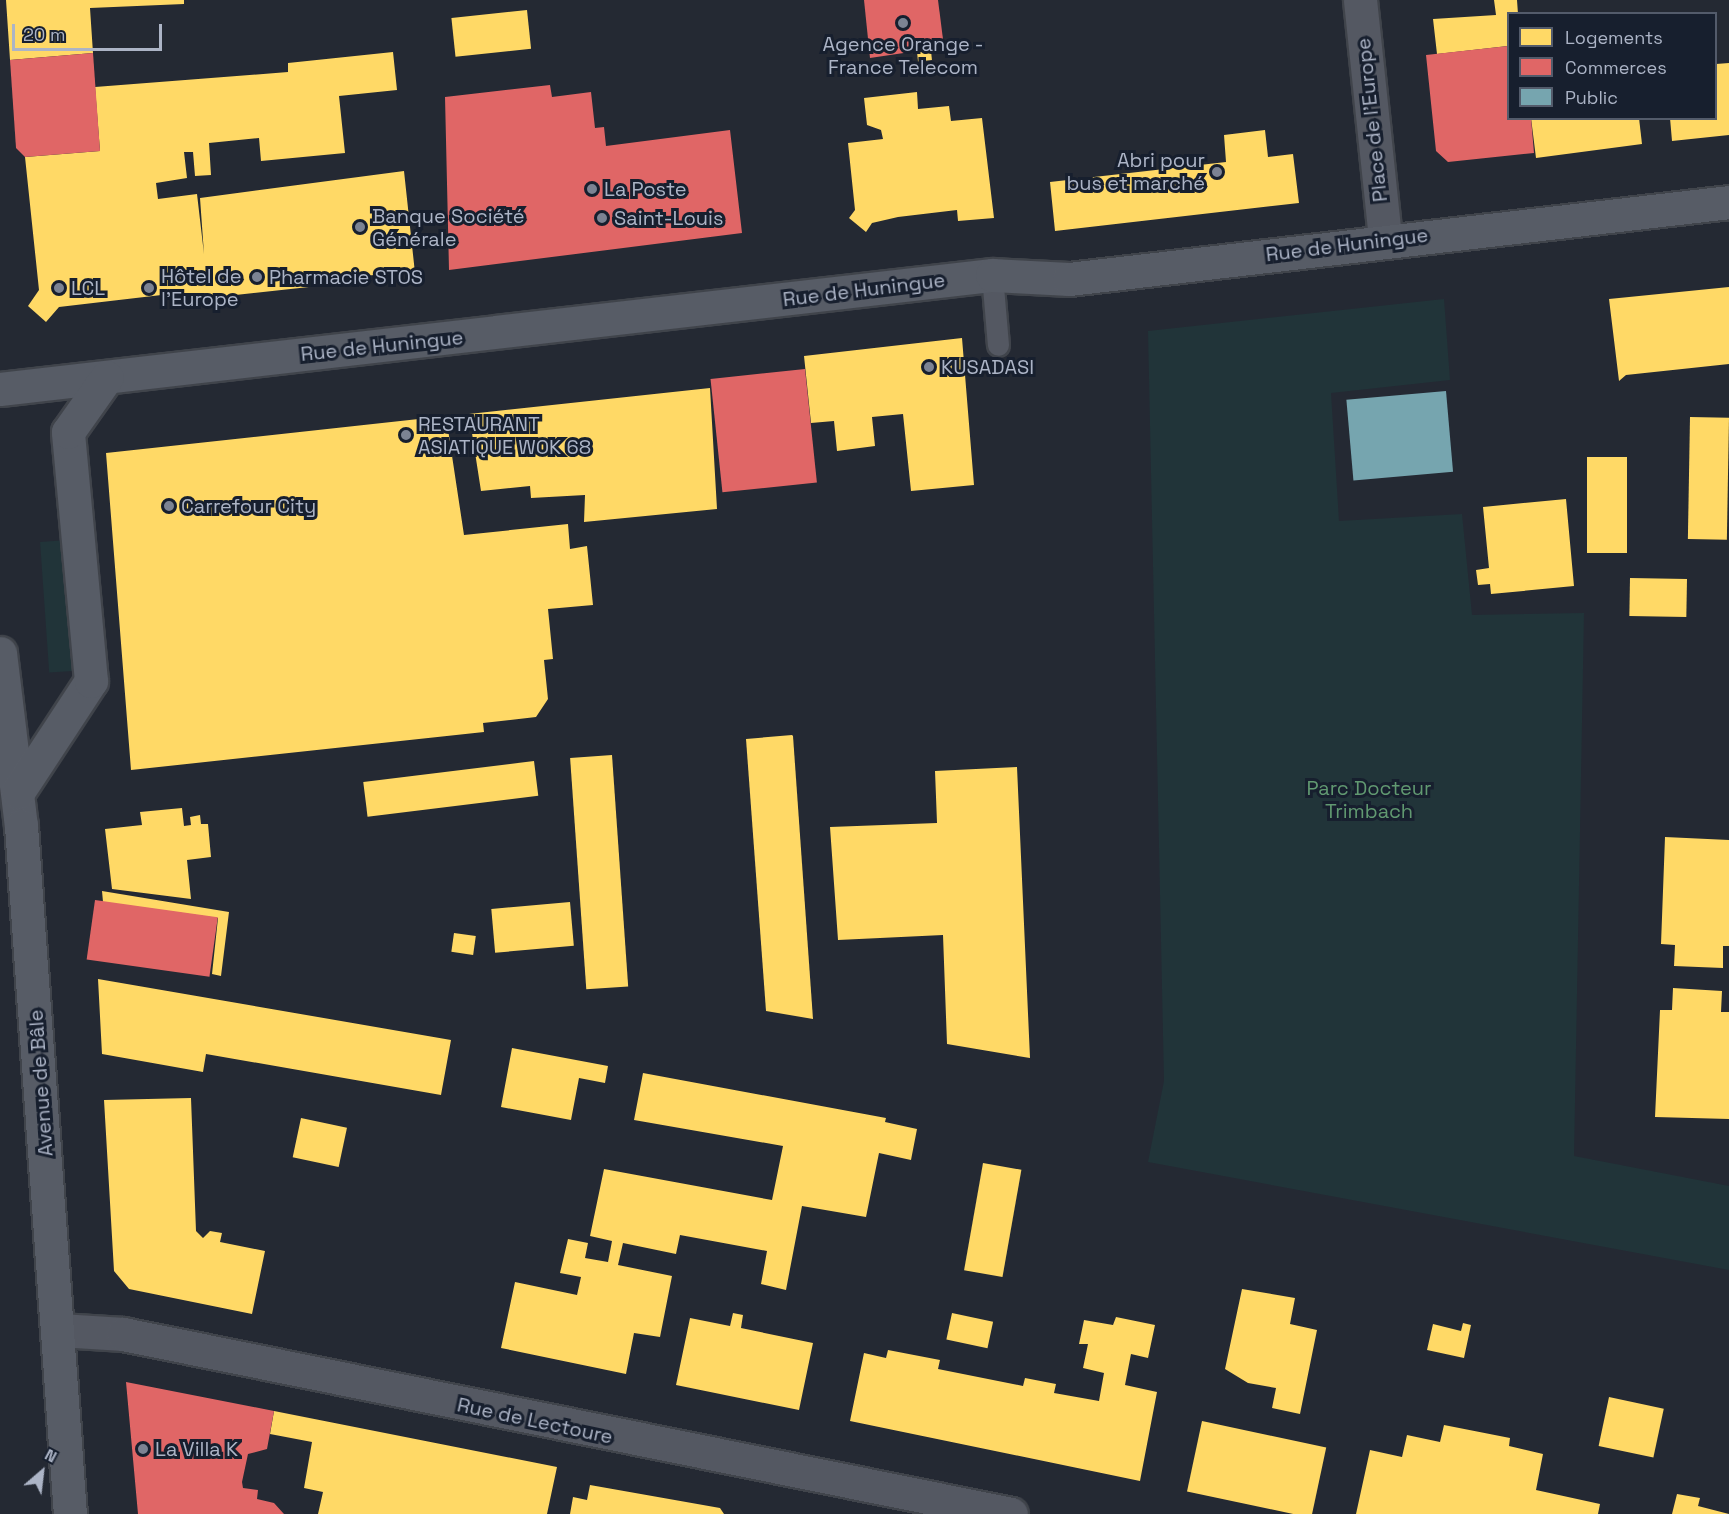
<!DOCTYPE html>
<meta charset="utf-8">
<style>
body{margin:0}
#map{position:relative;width:1729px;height:1514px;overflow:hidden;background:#242933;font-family:"Space Grotesk",sans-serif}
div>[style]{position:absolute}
.green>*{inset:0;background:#213439;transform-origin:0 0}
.homes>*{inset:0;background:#ffd966;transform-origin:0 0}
.shops>*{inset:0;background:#e06666;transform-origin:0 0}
.public>*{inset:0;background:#76a5af;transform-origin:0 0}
.roads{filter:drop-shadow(2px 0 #40444b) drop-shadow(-2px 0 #40444b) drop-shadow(0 2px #40444b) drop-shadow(0 -2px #40444b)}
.service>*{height:21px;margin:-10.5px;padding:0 10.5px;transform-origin:10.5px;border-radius:10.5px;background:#545862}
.minor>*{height:33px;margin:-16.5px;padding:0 16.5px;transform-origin:16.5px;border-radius:16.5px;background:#545862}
.secondary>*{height:33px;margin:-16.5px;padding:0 16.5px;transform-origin:16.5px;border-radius:16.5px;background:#575c66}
.dots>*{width:16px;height:16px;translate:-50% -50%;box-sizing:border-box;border:3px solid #171f2e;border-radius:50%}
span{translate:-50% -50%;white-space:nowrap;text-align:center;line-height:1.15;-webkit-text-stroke:6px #171f2e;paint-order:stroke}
.poi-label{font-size:20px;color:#acb4c6}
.right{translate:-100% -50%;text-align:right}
.left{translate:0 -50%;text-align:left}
.street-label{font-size:20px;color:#acb4c6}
.park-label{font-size:20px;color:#619971}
.legend{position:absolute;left:1507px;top:12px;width:210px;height:108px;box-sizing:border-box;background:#171f2e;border:2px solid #535b6b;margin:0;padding:8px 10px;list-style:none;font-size:18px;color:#acb4c6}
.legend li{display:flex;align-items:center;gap:12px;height:30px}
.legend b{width:30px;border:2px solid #535b6b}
.north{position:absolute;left:12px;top:1442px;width:60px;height:60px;-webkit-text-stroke:4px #171f2e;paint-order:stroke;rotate:28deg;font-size:16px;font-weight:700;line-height:24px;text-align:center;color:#acb4c6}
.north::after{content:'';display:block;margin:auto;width:21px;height:27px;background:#acb4c6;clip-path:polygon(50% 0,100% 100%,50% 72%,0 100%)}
.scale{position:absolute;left:12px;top:24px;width:150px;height:27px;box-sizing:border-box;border:3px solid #acb4c6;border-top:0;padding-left:8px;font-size:18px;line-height:21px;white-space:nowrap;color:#acb4c6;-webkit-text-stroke:4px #171f2e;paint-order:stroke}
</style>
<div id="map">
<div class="green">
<i style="clip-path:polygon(1444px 299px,1450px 380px,1331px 393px,1339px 521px,1462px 514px,1472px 615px,1584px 613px,1574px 1156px,1729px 1186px,1729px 1270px,1148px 1162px,1164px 1081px,1148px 331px)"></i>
<i style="left:67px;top:540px;width:131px;height:27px;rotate:86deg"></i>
</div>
<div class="homes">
<i style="clip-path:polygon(6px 0,184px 0,184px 4px,90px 8px,93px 53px,10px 60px)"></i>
<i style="clip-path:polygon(1494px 0,1517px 0,1518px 14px,1508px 14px,1508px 46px,1437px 54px,1433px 19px,1496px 15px)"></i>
<i style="left:527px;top:10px;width:39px;height:76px;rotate:84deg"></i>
<i style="left:931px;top:51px;width:9px;height:14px;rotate:84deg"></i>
<i style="clip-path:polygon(393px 52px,397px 90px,339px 96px,345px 153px,261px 161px,259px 138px,209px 143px,211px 175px,195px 176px,193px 152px,184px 152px,187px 178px,156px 183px,158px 199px,197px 194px,204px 254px,200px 198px,404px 171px,415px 273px,317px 278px,318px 286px,208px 298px,208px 293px,170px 294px,59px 307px,46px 322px,28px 306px,39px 290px,25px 157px,100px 151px,95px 87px,288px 72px,288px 63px)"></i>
<i style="clip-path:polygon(1729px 63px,1729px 135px,1672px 141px,1670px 118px,1716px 118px,1716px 64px)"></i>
<i style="clip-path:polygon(917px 92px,918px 109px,949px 106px,951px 121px,982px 118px,994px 218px,958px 221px,957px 210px,898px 217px,872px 223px,866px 232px,849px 218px,855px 210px,848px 143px,883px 139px,881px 130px,867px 125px,864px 98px)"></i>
<i style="clip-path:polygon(1531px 118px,1639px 118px,1642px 144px,1536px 158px)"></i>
<i style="clip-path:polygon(1265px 130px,1268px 157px,1293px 154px,1299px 203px,1055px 231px,1050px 182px,1226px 162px,1224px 135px)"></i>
<i style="clip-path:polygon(1729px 287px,1729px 364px,1626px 375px,1619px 381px,1609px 299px)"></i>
<i style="clip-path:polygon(962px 338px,974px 485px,911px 491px,903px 414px,872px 417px,875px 446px,837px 451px,834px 421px,811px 423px,804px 356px)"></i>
<i style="clip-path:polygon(710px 388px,717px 509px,584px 522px,585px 495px,531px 498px,530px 486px,481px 491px,469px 414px)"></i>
<i style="clip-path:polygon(446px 416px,464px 535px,568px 524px,570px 549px,587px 546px,593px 605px,548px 609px,553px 659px,544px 660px,548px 699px,536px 717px,483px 723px,484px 732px,131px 770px,106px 453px)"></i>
<i style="left:1690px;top:417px;width:39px;height:122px;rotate:1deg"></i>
<i style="left:1587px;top:457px;width:40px;height:96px"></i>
<i style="clip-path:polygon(1566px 499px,1574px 586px,1491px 594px,1490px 584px,1478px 585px,1476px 570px,1489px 568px,1483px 507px)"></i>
<i style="left:1630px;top:578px;width:57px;height:38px;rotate:1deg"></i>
<i style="clip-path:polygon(792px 735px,793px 736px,813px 1019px,766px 1011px,746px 739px)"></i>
<i style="left:612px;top:755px;width:232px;height:42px;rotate:86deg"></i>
<i style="left:534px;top:761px;width:35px;height:172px;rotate:83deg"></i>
<i style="clip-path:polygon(1017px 767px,1030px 1058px,947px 1044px,943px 935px,838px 940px,830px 827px,937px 823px,935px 771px)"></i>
<i style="clip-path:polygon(182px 808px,184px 826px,191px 825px,190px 817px,200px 815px,201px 824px,208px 824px,211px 857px,187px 860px,191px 899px,112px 889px,105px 829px,142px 825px,140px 812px)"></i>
<i style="clip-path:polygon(1665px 837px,1729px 840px,1729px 946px,1723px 946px,1723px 968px,1674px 966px,1675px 945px,1661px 944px)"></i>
<i style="clip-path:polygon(102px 891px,229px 912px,221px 976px,212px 974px,218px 918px,103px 902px)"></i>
<i style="left:570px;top:902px;width:44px;height:79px;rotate:85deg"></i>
<i style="left:454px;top:933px;width:22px;height:19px;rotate:8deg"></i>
<i style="clip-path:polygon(98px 979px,451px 1040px,441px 1095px,206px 1054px,203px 1072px,102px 1054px)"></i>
<i style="clip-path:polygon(1673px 988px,1722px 991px,1721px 1012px,1729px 1012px,1729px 1119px,1655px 1117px,1660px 1010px,1672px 1010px)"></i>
<i style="clip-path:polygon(512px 1048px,608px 1066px,605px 1083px,579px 1078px,571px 1120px,501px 1107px)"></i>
<i style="clip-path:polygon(643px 1073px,886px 1118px,885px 1122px,917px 1129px,911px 1160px,879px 1153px,866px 1217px,802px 1206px,786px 1290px,761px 1284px,767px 1251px,680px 1235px,676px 1254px,623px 1243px,618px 1265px,672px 1276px,660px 1337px,634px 1333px,626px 1374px,501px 1348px,515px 1282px,577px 1295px,581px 1277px,560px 1273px,568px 1239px,588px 1243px,585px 1258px,608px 1262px,612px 1241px,590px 1236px,604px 1169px,772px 1200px,783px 1146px,634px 1120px)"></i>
<i style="clip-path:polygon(191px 1098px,196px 1231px,203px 1238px,210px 1231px,222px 1233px,220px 1242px,265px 1251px,252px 1314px,129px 1289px,114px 1271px,104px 1100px)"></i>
<i style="left:301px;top:1118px;width:47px;height:40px;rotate:12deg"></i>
<i style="left:983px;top:1163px;width:39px;height:109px;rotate:10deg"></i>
<i style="clip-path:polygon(1242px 1289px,1295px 1298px,1290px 1324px,1317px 1330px,1300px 1414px,1272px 1408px,1276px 1388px,1248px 1383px,1225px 1369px)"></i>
<i style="clip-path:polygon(733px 1313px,743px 1315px,741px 1328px,813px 1343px,799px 1410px,676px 1385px,690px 1318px,730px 1326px)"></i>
<i style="left:952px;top:1313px;width:42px;height:27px;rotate:12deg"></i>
<i style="clip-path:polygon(1116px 1317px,1155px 1325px,1148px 1358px,1131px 1354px,1125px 1385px,1157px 1392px,1140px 1481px,850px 1421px,864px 1353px,886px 1358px,888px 1350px,940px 1360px,938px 1369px,1023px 1386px,1025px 1378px,1056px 1384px,1054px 1393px,1099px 1401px,1104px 1373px,1083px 1368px,1088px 1344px,1079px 1344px,1084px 1320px,1113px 1325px)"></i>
<i style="clip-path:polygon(1463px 1323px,1471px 1325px,1464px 1358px,1427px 1350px,1433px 1324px,1461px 1331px)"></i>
<i style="left:1609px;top:1397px;width:56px;height:50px;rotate:12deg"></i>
<i style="clip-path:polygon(274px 1411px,557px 1467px,547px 1514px,318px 1514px,323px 1492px,304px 1488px,312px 1442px,270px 1434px)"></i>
<i style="left:1202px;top:1421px;width:127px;height:72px;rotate:12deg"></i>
<i style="clip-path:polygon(1444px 1425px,1510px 1438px,1509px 1446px,1543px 1454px,1536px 1490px,1600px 1504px,1598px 1514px,1356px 1514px,1370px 1450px,1402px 1457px,1407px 1435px,1440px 1442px)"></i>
<i style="clip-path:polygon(590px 1485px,720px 1508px,724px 1514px,570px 1514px,573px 1497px,587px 1500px)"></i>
<i style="clip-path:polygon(1677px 1494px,1700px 1498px,1698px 1506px,1729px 1514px,1672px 1514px)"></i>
</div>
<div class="shops">
<i style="clip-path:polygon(864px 0,938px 0,944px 47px,870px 58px)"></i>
<i style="clip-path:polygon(1508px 46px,1508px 118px,1531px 118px,1534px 153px,1448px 162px,1436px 151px,1426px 55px)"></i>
<i style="clip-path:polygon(93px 53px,100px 151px,25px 157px,16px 148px,10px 60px)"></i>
<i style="clip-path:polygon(550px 85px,552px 97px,591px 92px,595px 128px,604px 127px,606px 146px,730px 130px,742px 233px,449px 270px,445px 97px)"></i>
<i style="left:805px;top:369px;width:114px;height:95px;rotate:84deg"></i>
<i style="left:95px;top:900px;width:124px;height:60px;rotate:8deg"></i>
<i style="clip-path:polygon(126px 1382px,274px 1411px,267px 1449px,248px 1454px,242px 1482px,243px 1488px,258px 1490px,257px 1499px,274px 1503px,284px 1514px,138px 1514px)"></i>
</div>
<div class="public">
<i style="left:1446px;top:391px;width:81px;height:100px;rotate:85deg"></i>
</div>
<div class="roads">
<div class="service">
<i style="left:992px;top:275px;width:70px;rotate:85.1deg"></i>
</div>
<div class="minor">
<i style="left:1360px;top:0;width:240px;rotate:84deg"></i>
<i style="left:60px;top:1330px;width:63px;rotate:3.6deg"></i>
<i style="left:123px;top:1334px;width:906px;rotate:11.46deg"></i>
</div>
<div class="secondary">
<i style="left:0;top:389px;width:999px;rotate:-6.56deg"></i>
<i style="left:992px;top:275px;width:77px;rotate:3deg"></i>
<i style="left:1069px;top:279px;width:664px;rotate:-6.65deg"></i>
<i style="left:0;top:653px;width:174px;rotate:83.1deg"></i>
<i style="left:21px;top:826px;width:690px;rotate:85.93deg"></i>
<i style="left:18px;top:792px;width:133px;rotate:-56.7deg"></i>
<i style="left:91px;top:681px;width:250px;rotate:-95.3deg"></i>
<i style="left:68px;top:432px;width:67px;rotate:-54.7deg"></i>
</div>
</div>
<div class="dots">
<i style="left:903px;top:23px;background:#7c8393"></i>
<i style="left:1217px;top:172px;background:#7c8393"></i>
<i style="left:592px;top:189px;background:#7c8393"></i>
<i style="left:602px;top:218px;background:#7c8393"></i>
<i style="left:360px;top:227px;background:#7c8393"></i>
<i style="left:257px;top:277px;background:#7c8393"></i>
<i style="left:59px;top:288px;background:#7c8393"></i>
<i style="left:149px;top:288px;background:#7c8393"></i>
<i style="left:929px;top:367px;background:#7c8393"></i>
<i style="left:406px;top:435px;background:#7c8393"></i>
<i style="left:169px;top:506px;background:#7c8393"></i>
<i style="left:143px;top:1449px;background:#7c8393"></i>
</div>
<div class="poi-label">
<span style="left:903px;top:56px">Agence Orange -<br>France Telecom</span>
<span class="right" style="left:1205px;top:172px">Abri pour<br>bus et marché</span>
<span class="left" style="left:604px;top:189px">La Poste</span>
<span class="left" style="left:372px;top:228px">Banque Société<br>Générale</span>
<span class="left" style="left:614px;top:218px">Saint-Louis</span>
<span class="left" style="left:161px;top:288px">Hôtel de<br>l'Europe</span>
<span class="left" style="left:269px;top:277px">Pharmacie STOS</span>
<span class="left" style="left:71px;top:288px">LCL</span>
<span class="left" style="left:941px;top:367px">KUSADASI</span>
<span class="left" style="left:418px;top:436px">RESTAURANT<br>ASIATIQUE WOK 68</span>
<span class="left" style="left:181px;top:506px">Carrefour City</span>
<span class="left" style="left:155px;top:1449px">La Villa K</span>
</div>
<div class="street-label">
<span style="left:1372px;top:120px;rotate:-96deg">Place de l'Europe</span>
<span style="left:1347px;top:245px;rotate:-7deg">Rue de Huningue</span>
<span style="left:864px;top:290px;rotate:-7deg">Rue de Huningue</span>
<span style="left:382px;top:346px;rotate:-6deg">Rue de Huningue</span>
<span style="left:41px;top:1083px;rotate:-94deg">Avenue de Bâle</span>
<span style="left:535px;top:1421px;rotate:12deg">Rue de Lectoure</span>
</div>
<div class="park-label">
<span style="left:1369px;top:800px">Parc Docteur<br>Trimbach</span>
</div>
<ul class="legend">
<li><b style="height:16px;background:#ffd966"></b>Logements</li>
<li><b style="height:16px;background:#e06666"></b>Commerces</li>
<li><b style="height:16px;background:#76a5af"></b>Public</li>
</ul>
<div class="north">N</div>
<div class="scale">20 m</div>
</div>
